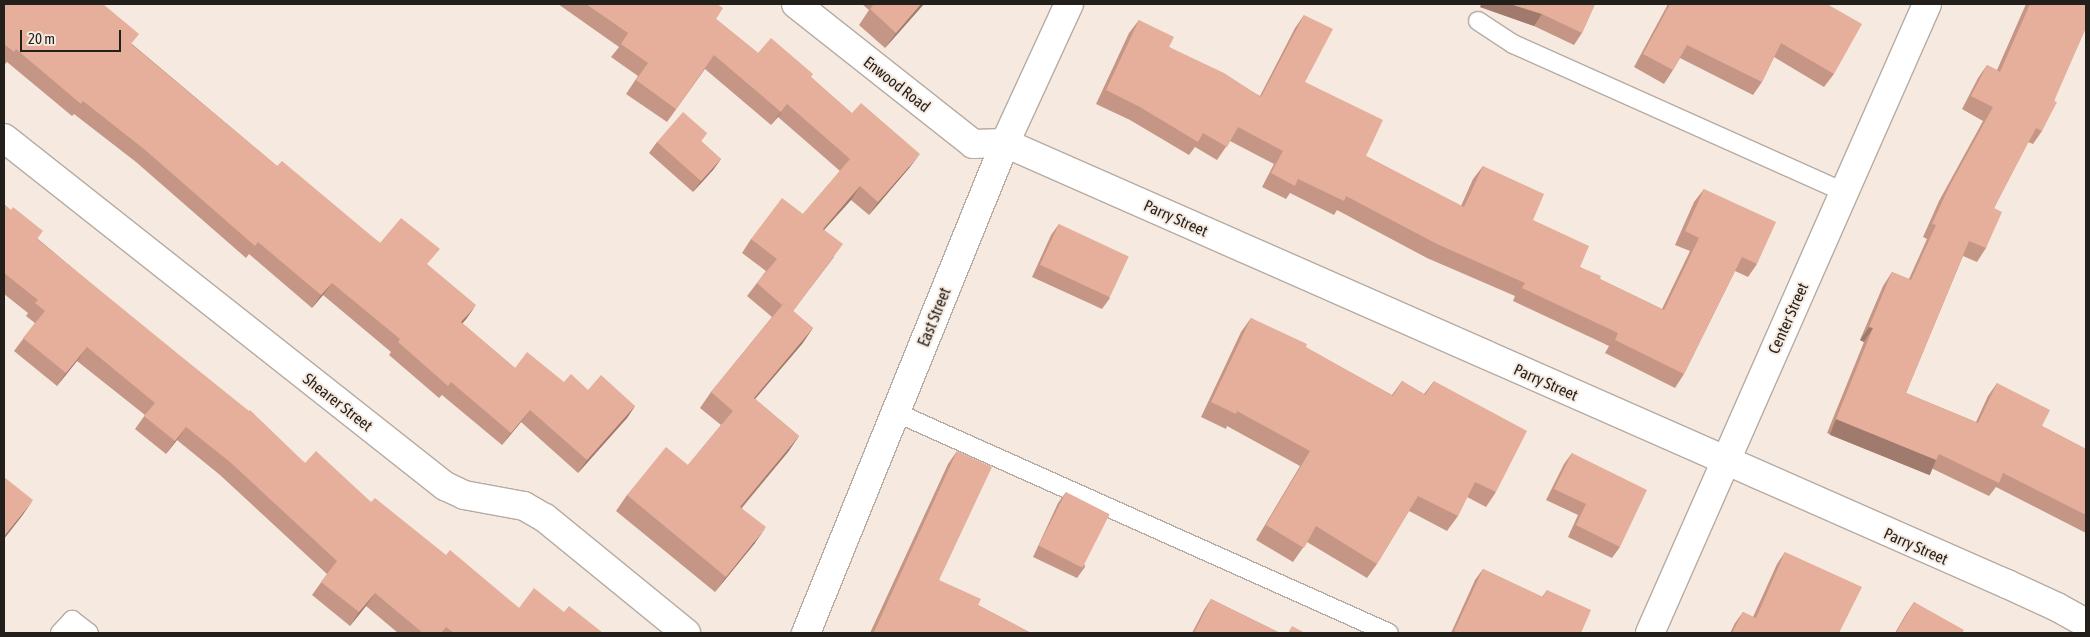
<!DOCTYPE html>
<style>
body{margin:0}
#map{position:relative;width:2090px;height:637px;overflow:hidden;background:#f6eae0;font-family:"Asap Condensed",sans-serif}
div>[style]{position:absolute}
.roads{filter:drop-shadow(1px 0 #b6aba2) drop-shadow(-1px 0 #b6aba2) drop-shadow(0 1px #b6aba2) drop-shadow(0 -1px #b6aba2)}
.service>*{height:18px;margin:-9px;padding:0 9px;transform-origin:9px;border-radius:9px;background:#fff}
.minor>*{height:28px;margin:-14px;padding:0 14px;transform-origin:14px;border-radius:14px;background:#fff}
.wall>*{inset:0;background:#c59685}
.shaded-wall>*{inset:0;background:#a07a6c;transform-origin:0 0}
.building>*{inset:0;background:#e5af9b;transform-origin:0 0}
span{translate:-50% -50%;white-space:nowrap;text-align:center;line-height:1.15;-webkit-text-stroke:4px #f6eae0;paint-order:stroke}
.street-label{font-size:16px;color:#231f1b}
.frame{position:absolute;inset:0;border:5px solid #231f1b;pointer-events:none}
.scale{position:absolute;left:20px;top:30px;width:101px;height:22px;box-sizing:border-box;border:2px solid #231f1b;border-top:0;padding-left:6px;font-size:15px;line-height:18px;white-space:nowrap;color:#231f1b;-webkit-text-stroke:4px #f6eae0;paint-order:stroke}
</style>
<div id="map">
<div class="roads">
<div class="service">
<i style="left:1478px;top:21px;width:42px;rotate:33.3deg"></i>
<i style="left:1513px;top:44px;width:363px;rotate:24.1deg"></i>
<i style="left:895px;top:412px;width:541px;rotate:24.1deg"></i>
<i style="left:60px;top:633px;width:18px;rotate:-47deg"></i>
<i style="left:72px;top:620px;width:21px;rotate:37deg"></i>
</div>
<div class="minor">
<i style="left:796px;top:4px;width:226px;rotate:38.3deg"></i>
<i style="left:973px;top:144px;width:32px;rotate:-2deg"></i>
<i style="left:1005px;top:143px;width:1095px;rotate:23.76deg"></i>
<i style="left:2007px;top:584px;width:55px;rotate:24.7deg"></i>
<i style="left:2057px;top:607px;width:33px;rotate:29deg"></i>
<i style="left:4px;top:138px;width:562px;rotate:38.28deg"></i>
<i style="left:445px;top:486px;width:21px;rotate:25deg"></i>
<i style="left:464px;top:495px;width:61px;rotate:10.4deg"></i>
<i style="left:524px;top:506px;width:24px;rotate:30deg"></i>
<i style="left:545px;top:518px;width:182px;rotate:39.2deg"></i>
<i style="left:806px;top:633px;width:529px;rotate:-67.9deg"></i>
<i style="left:1005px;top:143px;width:153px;rotate:-65.3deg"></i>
<i style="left:1650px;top:633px;width:687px;rotate:-66.23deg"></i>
</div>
</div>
<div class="wall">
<i style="clip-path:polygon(4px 4px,132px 44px,277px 166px,380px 243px,428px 265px,467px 318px,462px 323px,515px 368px,564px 382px,635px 406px,627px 418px,578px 473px,521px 422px,502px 445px,442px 395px,439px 398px,389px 355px,391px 352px,323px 295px,312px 308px,249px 254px,246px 258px,136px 162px,74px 114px,72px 116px,7px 62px,5px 64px,4px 63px)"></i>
<i style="clip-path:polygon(558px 4px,717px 4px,716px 19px,758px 53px,811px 77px,910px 167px,869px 215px,851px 200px,824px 230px,834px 257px,793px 311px,813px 328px,802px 344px,755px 399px,799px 436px,788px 452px,742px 508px,755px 543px,715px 592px,616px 511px,627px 495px,688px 465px,721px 425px,700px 408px,711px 392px,772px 317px,747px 296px,757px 283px,766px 271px,742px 253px,751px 239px,803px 214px,840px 171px,778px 117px,771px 125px,705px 69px,667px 122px,626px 94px,638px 76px,611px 57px,619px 47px)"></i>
<i style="clip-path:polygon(862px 4px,924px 4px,885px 48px,859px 25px,869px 10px)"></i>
<i style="clip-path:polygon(1481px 4px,1595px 4px,1582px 33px,1574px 45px,1534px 26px,1480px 7px)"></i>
<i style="clip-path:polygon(1668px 4px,1827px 4px,1834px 74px,1824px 87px,1774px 57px,1762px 82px,1753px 95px,1680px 58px,1673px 70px,1664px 84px,1634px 67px)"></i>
<i style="clip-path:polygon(2026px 4px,2086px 4px,2054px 101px,2042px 131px,2033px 144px,2028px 142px,1994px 208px,1986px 248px,1977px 262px,1963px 256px,1906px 393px,1976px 422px,1988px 396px,1997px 383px,2042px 426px,2086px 449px,2086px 533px,1996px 487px,1989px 496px,1931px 468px,1927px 474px,1827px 433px,1864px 342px,1860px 340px,1883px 286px,1892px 272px,1909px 279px,1927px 239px,1923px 237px,1939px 201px,1983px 121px,1962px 109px,1978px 78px,1987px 65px,1997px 70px)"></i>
<i style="clip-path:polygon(1304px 15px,1305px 82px,1366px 156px,1461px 206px,1473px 179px,1483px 166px,1533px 220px,1580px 267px,1600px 279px,1662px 309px,1690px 251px,1675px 245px,1694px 202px,1704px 189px,1757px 264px,1748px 277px,1735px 271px,1684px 374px,1675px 388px,1605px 353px,1609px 346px,1513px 301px,1515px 296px,1427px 258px,1337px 210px,1334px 215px,1290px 193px,1286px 199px,1262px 187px,1274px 164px,1230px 141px,1217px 160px,1195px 147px,1189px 155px,1130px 120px,1096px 104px,1129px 33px,1139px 20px,1169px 47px,1260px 96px,1295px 28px)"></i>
<i style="clip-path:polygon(707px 133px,701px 141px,721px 159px,713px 170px,693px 192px,649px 153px,657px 142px)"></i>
<i style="clip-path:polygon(4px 204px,38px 239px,305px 463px,371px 502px,519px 608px,564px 612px,603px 633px,398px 633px,366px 606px,350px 626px,312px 595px,327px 574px,220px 475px,177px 440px,166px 454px,135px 429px,145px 415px,77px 361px,57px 386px,14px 351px,35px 323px,26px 316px,28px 313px,4px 294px)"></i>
<i style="clip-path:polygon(1059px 224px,1110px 298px,1102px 309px,1032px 277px,1051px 235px)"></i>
<i style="clip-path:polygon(1251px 318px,1392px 395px,1402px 381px,1424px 394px,1434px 381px,1496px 492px,1486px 507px,1467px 497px,1458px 516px,1447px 531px,1409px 511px,1377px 564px,1367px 578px,1307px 542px,1293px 562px,1256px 540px,1300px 466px,1227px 426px,1226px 429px,1201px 417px,1241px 332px)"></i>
<i style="clip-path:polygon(957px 451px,939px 580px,978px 605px,1031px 633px,870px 633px,948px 464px)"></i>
<i style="clip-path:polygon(1572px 453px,1620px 547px,1612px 558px,1568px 537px,1578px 515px,1546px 500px,1564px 464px)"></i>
<i style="clip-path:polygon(1066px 492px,1085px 567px,1077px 578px,1033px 557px,1058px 503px)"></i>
<i style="clip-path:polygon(1785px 552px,1839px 633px,1730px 633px,1735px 623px,1743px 612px,1753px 617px,1777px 564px)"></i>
<i style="clip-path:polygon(1483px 569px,1542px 597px,1547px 590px,1581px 633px,1451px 633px,1475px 580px)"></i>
<i style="clip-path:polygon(1211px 599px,1280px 633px,1192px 633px,1204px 610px)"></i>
<i style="clip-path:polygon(1914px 602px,1962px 633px,1895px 633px,1906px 614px)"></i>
</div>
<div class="shaded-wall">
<i style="clip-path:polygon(921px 4px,924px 4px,885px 48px,896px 33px)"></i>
<i style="clip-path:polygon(1482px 4px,1510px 4px,1542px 14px,1534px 26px,1480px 7px)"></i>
<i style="clip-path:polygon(787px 104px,778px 117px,771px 125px,781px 112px)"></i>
<i style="clip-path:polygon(920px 154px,910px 167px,869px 215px,878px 202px)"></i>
<i style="clip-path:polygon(721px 159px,713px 170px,693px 192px,701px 181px)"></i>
<i style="clip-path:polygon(860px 186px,851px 200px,813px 242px,823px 229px)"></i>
<i style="clip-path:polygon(332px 283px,323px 295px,312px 308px,321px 295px)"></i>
<i style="clip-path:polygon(476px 305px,467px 318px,453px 335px,461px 322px)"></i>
<i style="clip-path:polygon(1869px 327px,1873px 328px,1864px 342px,1860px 340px)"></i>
<i style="clip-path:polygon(813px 328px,802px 344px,743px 413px,754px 398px)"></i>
<i style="clip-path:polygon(87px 347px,77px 361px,57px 386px,66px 373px)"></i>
<i style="clip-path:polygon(635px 406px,627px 418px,578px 473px,587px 460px)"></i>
<i style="clip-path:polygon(530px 410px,521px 422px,502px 445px,511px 433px)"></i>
<i style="left:1836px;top:419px;width:108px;height:17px;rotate:22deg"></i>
<i style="clip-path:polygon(186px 427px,177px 440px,166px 454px,175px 441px)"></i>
<i style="clip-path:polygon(799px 436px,788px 452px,729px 522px,740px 507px)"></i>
<i style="clip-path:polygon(33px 500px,22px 516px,4px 539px,4px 536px)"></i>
<i style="clip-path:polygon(766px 527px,755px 543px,715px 592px,726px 577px)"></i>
<i style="clip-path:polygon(375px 593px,366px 606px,350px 626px,359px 612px)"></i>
</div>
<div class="building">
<i style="clip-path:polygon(4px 4px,103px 4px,139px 34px,131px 44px,277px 166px,282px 161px,380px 243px,401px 218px,440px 249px,427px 264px,476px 305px,461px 322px,515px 368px,527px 352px,564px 382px,571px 374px,588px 390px,601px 375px,635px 406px,587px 460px,530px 410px,511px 433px,451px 382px,448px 386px,398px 342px,400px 339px,332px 283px,321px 295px,258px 242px,255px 246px,144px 149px,83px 101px,81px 104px,16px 49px,14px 52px,4px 44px)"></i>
<i style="clip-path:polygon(586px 4px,717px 4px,723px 8px,716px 19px,758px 53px,771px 38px,813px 74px,811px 77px,852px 113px,861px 103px,920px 154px,878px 202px,860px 186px,823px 229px,843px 244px,793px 311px,784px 303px,782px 305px,757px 283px,777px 259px,751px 239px,782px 198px,803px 214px,850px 159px,787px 104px,781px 112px,714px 55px,676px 109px,636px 80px,648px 63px,621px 44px,628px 33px)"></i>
<i style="clip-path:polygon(874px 4px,921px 4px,896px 33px,870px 9px)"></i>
<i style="clip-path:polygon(1510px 4px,1595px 4px,1582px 33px,1542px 14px)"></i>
<i style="clip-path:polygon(1670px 4px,1827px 4px,1862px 24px,1834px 74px,1781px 43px,1762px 82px,1687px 45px,1673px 70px,1643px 54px)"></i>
<i style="clip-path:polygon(2030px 4px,2086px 4px,2086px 28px,2054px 101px,2057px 102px,2042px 131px,2036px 128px,1994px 208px,2002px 212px,1986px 248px,1969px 241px,1906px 393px,1978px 423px,1997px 383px,2050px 410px,2042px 426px,2086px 449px,2086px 515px,2003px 473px,1999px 483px,1939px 454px,1936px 460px,1836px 419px,1873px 328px,1869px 327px,1892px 272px,1911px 280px,1936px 225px,1932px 224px,1949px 187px,1993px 107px,1971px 96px,1987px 65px,2000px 72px)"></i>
<i style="clip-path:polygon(1304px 15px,1333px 29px,1305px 82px,1383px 120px,1366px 156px,1464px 207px,1483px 166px,1544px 194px,1533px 220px,1589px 246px,1580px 267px,1601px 276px,1600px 279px,1664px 310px,1699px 238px,1685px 231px,1704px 189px,1776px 222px,1757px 264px,1742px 257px,1684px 374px,1615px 340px,1618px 333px,1522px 288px,1525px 283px,1437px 244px,1346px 196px,1344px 201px,1298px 179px,1295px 186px,1271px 173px,1283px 151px,1238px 127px,1227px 147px,1203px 133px,1198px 142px,1140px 107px,1106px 90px,1139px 20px,1174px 37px,1169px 47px,1224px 73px,1261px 97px)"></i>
<i style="clip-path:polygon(683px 112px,707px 133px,701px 141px,721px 159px,701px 181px,657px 142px)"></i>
<i style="clip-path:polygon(4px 204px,11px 210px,13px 207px,43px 231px,37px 239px,188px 362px,249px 411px,250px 410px,305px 463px,316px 451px,371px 502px,375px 498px,446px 555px,450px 550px,519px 608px,534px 588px,564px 612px,569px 606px,603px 633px,454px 633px,446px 627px,441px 633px,423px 633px,375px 593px,359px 612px,321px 582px,337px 561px,230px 462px,186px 427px,175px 441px,144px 416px,155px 403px,87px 347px,66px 373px,23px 338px,45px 311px,35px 303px,38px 300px,4px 273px)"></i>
<i style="left:1059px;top:224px;width:77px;height:45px;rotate:25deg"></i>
<i style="clip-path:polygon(784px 303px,813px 328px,754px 398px,799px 436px,740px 507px,766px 527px,726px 577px,627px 495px,666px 447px,688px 465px,733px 411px,711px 392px)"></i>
<i style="clip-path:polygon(1251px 318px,1307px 344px,1306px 347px,1393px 396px,1402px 381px,1425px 395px,1434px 381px,1527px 431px,1496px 492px,1475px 482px,1458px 516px,1418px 496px,1377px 564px,1316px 526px,1304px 548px,1266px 525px,1310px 451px,1237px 411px,1236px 414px,1211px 402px)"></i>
<i style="clip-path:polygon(957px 451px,992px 467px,939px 580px,981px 599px,978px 605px,1031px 633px,878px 633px,874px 632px)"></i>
<i style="clip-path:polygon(1572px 453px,1647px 490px,1620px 547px,1576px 525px,1586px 504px,1554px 489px)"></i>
<i style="clip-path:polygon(4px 477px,33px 500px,4px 536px)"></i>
<i style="left:1066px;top:492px;width:49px;height:60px;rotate:27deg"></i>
<i style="clip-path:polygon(1785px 552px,1862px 587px,1839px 633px,1732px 633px,1743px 612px,1756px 618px)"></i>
<i style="clip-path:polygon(1483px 569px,1543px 597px,1547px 590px,1591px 610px,1581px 633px,1458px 633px,1454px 631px)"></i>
<i style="clip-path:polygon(1211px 599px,1280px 633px,1194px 633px)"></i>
<i style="clip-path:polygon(1914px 602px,1964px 630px,1962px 633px,1896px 633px)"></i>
<i style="clip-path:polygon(1292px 626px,1305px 633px,1288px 633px)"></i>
</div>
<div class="street-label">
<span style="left:897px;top:84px;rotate:38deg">Enwood Road</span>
<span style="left:1176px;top:218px;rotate:24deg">Parry Street</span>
<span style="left:934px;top:317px;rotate:-68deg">East Street</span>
<span style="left:1788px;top:318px;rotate:-66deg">Center Street</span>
<span style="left:1546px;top:382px;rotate:24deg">Parry Street</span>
<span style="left:338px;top:402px;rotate:38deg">Shearer Street</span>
<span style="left:1916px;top:546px;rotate:24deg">Parry Street</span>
</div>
<div class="frame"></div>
<div class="scale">20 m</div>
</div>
